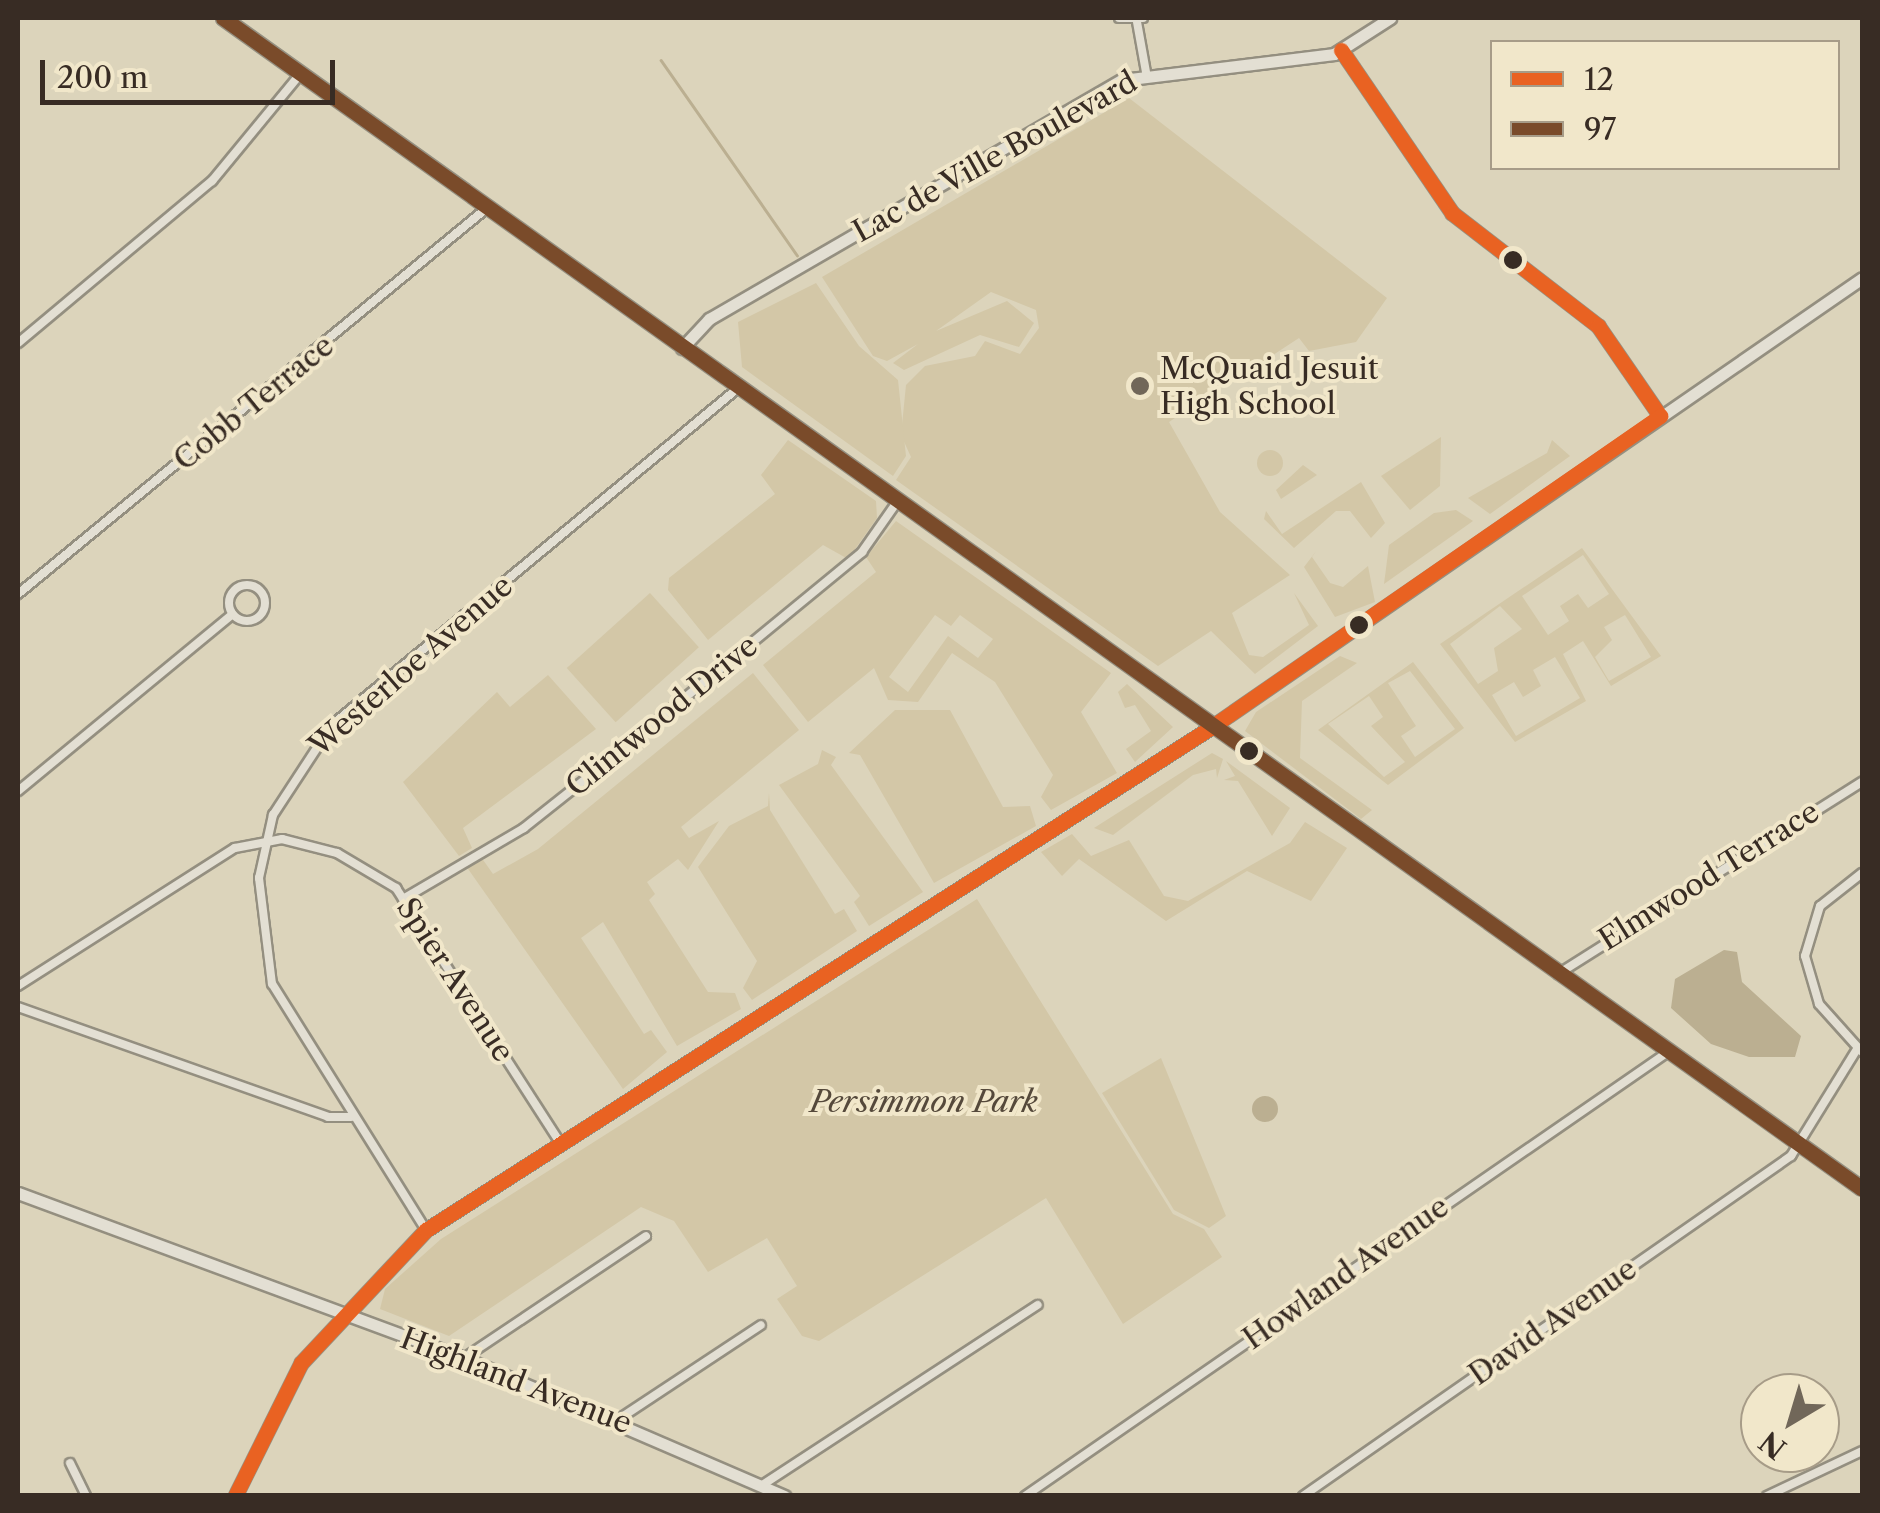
<!DOCTYPE html>
<style>
body{margin:0}
#map{position:relative;width:1880px;height:1513px;overflow:hidden;background:#dcd4bb;font-family:"Libre Caslon Text",serif}
div>[style]{position:absolute}
.green>*{inset:0;background:#d3c7a7;transform-origin:0 0}
.round{border-radius:50%}
.water>*{inset:0;background:#bbaf91}
.stream>*{height:2.5px;margin:-1.25px;padding:0 1.25px;transform-origin:1.25px;border-radius:1.25px;background:#bbaf91}
.roads{filter:drop-shadow(2px 0 #948f80) drop-shadow(-2px 0 #948f80) drop-shadow(0 2px #948f80) drop-shadow(0 -2px #948f80)}
.street>*{height:8px;margin:-4px;padding:0 4px;transform-origin:4px;border-radius:4px;background:#e3dfd3}
.street>.ring{margin:-4px;padding:0;box-sizing:content-box;background:none;border:8px solid #e3dfd3;border-radius:50%}
.secondary>*{height:11px;margin:-5.5px;padding:0 5.5px;transform-origin:5.5px;border-radius:5.5px;background:#e3dfd3}
.primary>*{height:12px;margin:-6px;padding:0 6px;transform-origin:6px;border-radius:6px;background:#dfdacb}
.bus-1>*{height:15px;margin:-7.5px;padding:0 7.5px;transform-origin:7.5px;border-radius:7.5px;background:#e96222}
.bus-2>*{height:15px;margin:-7.5px;padding:0 7.5px;transform-origin:7.5px;border-radius:7.5px;background:#7a4b2a}
.dots>*{width:28px;height:28px;translate:-50% -50%;box-sizing:border-box;border:5px solid #f1e7ca;border-radius:50%}
span{translate:-50% -50%;white-space:nowrap;text-align:center;line-height:1.15;-webkit-text-stroke:8px #f1e7ca;paint-order:stroke}
.street-label{font-size:30px;color:#382c24}
.poi-label{font-size:30px;color:#382c24}
.left{translate:0 -50%;text-align:left}
.park-label{font-size:30px;color:#55493b;font-style:italic}
.frame{position:absolute;inset:0;border:20px solid #382c24;pointer-events:none}
.legend{position:absolute;left:1490px;top:40px;width:350px;height:130px;box-sizing:border-box;background:#f1e7ca;border:2px solid #a79c88;margin:0;padding:12px 18px;list-style:none;font-size:30px;color:#382c24}
.legend li{display:flex;align-items:center;gap:20px;height:50px}
.legend b{width:50px;border:2px solid #a79c88}
.north{position:absolute;left:1740px;top:1373px;width:100px;height:100px;box-sizing:border-box;background:#f1e7ca;border:2px solid #a79c88;border-radius:50%;rotate:218deg;font-size:28px;font-weight:700;line-height:40px;text-align:center;color:#382c24}
.north::after{content:'';display:block;margin:auto;width:35px;height:45px;background:#716759;clip-path:polygon(50% 0,100% 100%,50% 72%,0 100%)}
.scale{position:absolute;left:40px;top:60px;width:295px;height:45px;box-sizing:border-box;border:5px solid #382c24;border-top:0;padding-left:12px;font-size:30px;line-height:35px;white-space:nowrap;color:#382c24;-webkit-text-stroke:8px #f1e7ca;paint-order:stroke}
</style>
<div id="map">
<div class="green">
<i style="clip-path:polygon(1129px 98px,1387px 298px,1356px 342px,1309px 351px,1299px 338px,1258px 365px,1256px 377px,1249px 368px,1169px 422px,1220px 512px,1290px 575px,1232px 613px,1249px 655px,1263px 657px,1309px 625px,1294px 593px,1318px 626px,1255px 674px,1211px 631px,1158px 666px,896px 480px,911px 457px,901px 435px,906px 385px,925px 366px,975px 356px,985px 341px,1020px 354px,1039px 328px,1036px 310px,991px 292px,936px 331px,1007px 301px,1034px 323px,1019px 347px,980px 335px,904px 370px,893px 363px,918px 344px,887px 361px,873px 356px,822px 277px)"></i>
<i style="clip-path:polygon(816px 283px,859px 346px,898px 380px,906px 456px,893px 476px,742px 367px,738px 322px)"></i>
<i style="clip-path:polygon(1441px 437px,1440px 486px,1410px 510px,1381px 476px)"></i>
<i style="clip-path:polygon(788px 440px,876px 501px,877px 518px,848px 559px,823px 545px,708px 640px,668px 590px,669px 578px,775px 494px,761px 475px)"></i>
<i style="clip-path:polygon(1552px 440px,1570px 456px,1490px 514px,1468px 498px,1547px 453px)"></i>
<i class="round" style="left:1257px;top:450px;width:26px;height:26px"></i>
<i style="clip-path:polygon(1303px 465px,1317px 475px,1281px 499px,1276px 490px)"></i>
<i style="clip-path:polygon(1361px 482px,1385px 523px,1371px 538px,1350px 511px,1336px 511px,1294px 548px,1264px 519px,1266px 511px,1282px 534px)"></i>
<i style="clip-path:polygon(1456px 510px,1473px 521px,1384px 584px,1389px 545px,1434px 513px)"></i>
<i style="clip-path:polygon(evenodd,896px 521px,1111px 673px,1081px 712px,1117px 773px,1051px 810px,1041px 797px,1053px 775px,995px 682px,952px 653px,918px 702px,888px 700px,874px 668px,808px 722px,763px 665px,876px 572px,866px 557px,896px 521px,935px 615px,951px 626px,960px 615px,993px 639px,978px 658px,948px 636px,908px 692px,889px 677px,935px 615px)"></i>
<i style="clip-path:polygon(evenodd,1582px 548px,1661px 656px,1611px 686px,1583px 641px,1563px 654px,1586px 701px,1515px 742px,1440px 644px,1582px 548px,1583px 555px,1609px 594px,1588px 608px,1578px 594px,1560px 606px,1569px 621px,1548px 635px,1522px 596px,1583px 555px,1582px 548px,1500px 606px,1522px 629px,1494px 648px,1498px 671px,1478px 684px,1450px 644px,1500px 606px,1582px 548px,1625px 615px,1651px 657px,1609px 681px,1595px 657px,1612px 640px,1604px 627px,1625px 615px,1582px 548px,1555px 657px,1580px 698px,1516px 736px,1492px 695px,1514px 682px,1523px 697px,1541px 686px,1533px 670px,1555px 657px)"></i>
<i style="clip-path:polygon(1317px 550px,1312px 557px,1330px 583px,1343px 587px,1368px 566px,1375px 602px,1335px 617px,1304px 567px)"></i>
<i style="left:650px;top:593px;width:73px;height:112px;rotate:48deg"></i>
<i style="clip-path:polygon(1340px 656px,1357px 663px,1302px 701px,1300px 758px,1372px 810px,1361px 819px,1245px 731px,1256px 712px)"></i>
<i style="clip-path:polygon(evenodd,1413px 662px,1464px 728px,1388px 785px,1318px 730px,1413px 662px,1410px 671px,1455px 729px,1415px 757px,1401px 736px,1416px 726px,1388px 683px,1410px 671px,1413px 662px,1369px 696px,1383px 717px,1371px 726px,1405px 762px,1384px 777px,1328px 724px,1369px 696px)"></i>
<i style="clip-path:polygon(753px 673px,799px 730px,681px 827px,689px 838px,719px 821px,688px 870px,678px 859px,647px 882px,655px 894px,649px 900px,708px 992px,735px 993px,741px 1009px,677px 1046px,603px 922px,581px 938px,644px 1034px,651px 1030px,667px 1052px,623px 1089px,466px 866px,481px 857px,493px 874px,538px 849px)"></i>
<i style="clip-path:polygon(548px 675px,596px 729px,463px 828px,472px 848px,459px 856px,403px 782px,497px 692px,510px 707px)"></i>
<i style="clip-path:polygon(1127px 684px,1173px 727px,1135px 762px,1126px 749px,1151px 731px,1135px 705px,1125px 708px,1118px 692px)"></i>
<i style="clip-path:polygon(895px 710px,950px 710px,1003px 807px,1030px 806px,1036px 826px,934px 883px,860px 755px,849px 753px)"></i>
<i style="clip-path:polygon(822px 750px,836px 757px,831px 765px,923px 892px,869px 926px,854px 902px,860px 896px,779px 785px,818px 764px)"></i>
<i style="clip-path:polygon(1212px 753px,1223px 759px,1217px 778px,1216px 769px,1193px 775px,1113px 835px,1094px 828px)"></i>
<i style="clip-path:polygon(1226px 761px,1290px 808px,1272px 836px,1238px 781px,1224px 780px,1235px 776px)"></i>
<i style="clip-path:polygon(769px 793px,770px 810px,835px 914px,844px 909px,857px 931px,752px 1000px,743px 988px,757px 961px,698px 867px,729px 826px,768px 806px)"></i>
<i style="clip-path:polygon(1305px 822px,1347px 848px,1311px 901px,1247px 871px,1166px 921px,1079px 859px,1062px 876px,1041px 852px,1072px 834px,1091px 856px,1129px 840px,1164px 896px,1188px 901px,1290px 843px)"></i>
<i style="clip-path:polygon(977px 899px,1173px 1214px,1204px 1229px,1222px 1257px,1123px 1324px,1046px 1198px,819px 1341px,802px 1336px,777px 1299px,797px 1286px,767px 1238px,708px 1272px,674px 1221px,641px 1207px,449px 1336px,380px 1309px,385px 1289px,441px 1239px)"></i>
<i style="clip-path:polygon(1161px 1058px,1226px 1216px,1209px 1228px,1174px 1210px,1102px 1093px)"></i>
</div>
<div class="water">
<i style="clip-path:polygon(1724px 950px,1737px 952px,1742px 982px,1801px 1036px,1795px 1057px,1749px 1057px,1711px 1044px,1671px 1008px,1675px 979px)"></i>
<i class="round" style="left:1252px;top:1096px;width:26px;height:26px"></i>
</div>
<div class="stream">
<i style="left:661px;top:60px;width:238px;rotate:55.1deg"></i>
</div>
<div class="roads">
<div class="street">
<i style="left:1119px;top:18px;width:24px"></i>
<i style="left:1137px;top:22px;width:51px;rotate:79.8deg"></i>
<i style="left:18px;top:343px;width:253px;rotate:-39.9deg"></i>
<i style="left:212px;top:181px;width:140px;rotate:-50.5deg"></i>
<i class="ring" style="left:229px;top:585px;width:28px;height:28px"></i>
<i style="left:18px;top:594px;width:607px;rotate:-39.46deg"></i>
<i style="left:18px;top:791px;width:278px;rotate:-39.5deg"></i>
<i style="left:1862px;top:873px;width:53px;rotate:141.8deg"></i>
<i style="left:1820px;top:906px;width:52px;rotate:106.7deg"></i>
<i style="left:1805px;top:956px;width:50px;rotate:73.7deg"></i>
<i style="left:1819px;top:1004px;width:64px;rotate:48.1deg"></i>
<i style="left:403px;top:899px;width:140px;rotate:-30.4deg"></i>
<i style="left:524px;top:828px;width:87px;rotate:-38.5deg"></i>
<i style="left:592px;top:774px;width:350px;rotate:-39.4deg"></i>
<i style="left:862px;top:552px;width:61px;rotate:-55deg"></i>
<i style="left:1558px;top:974px;width:360px;rotate:-32.3deg"></i>
<i style="left:18px;top:986px;width:257px;rotate:-32.5deg"></i>
<i style="left:235px;top:848px;width:48px;rotate:-10.8deg"></i>
<i style="left:282px;top:839px;width:57px;rotate:14.3deg"></i>
<i style="left:337px;top:853px;width:69px;rotate:30.7deg"></i>
<i style="left:396px;top:888px;width:302px;rotate:57.2deg"></i>
<i style="left:18px;top:1007px;width:329px;rotate:19.5deg"></i>
<i style="left:328px;top:1117px;width:23px"></i>
<i style="left:426px;top:1230px;width:290px;rotate:-122deg"></i>
<i style="left:272px;top:984px;width:107px;rotate:-97deg"></i>
<i style="left:259px;top:878px;width:65px;rotate:-77.5deg"></i>
<i style="left:273px;top:815px;width:108px;rotate:-56.8deg"></i>
<i style="left:332px;top:725px;width:528px;rotate:-39.69deg"></i>
<i style="left:464px;top:1358px;width:219px;rotate:-33.8deg"></i>
<i style="left:619px;top:1419px;width:170px;rotate:-33.5deg"></i>
<i style="left:70px;top:1463px;width:37px;rotate:64deg"></i>
<i style="left:764px;top:1484px;width:327px;rotate:-33.2deg"></i>
<i style="left:1025px;top:1496px;width:781px;rotate:-34.63deg"></i>
<i style="left:1303px;top:1496px;width:595px;rotate:-34.87deg"></i>
<i style="left:1791px;top:1156px;width:126px;rotate:-58.3deg"></i>
<i style="left:1767px;top:1496px;width:105px;rotate:-25.3deg"></i>
</div>
<div class="secondary">
<i style="left:1341px;top:50px;width:197px;rotate:55.7deg"></i>
<i style="left:1452px;top:213px;width:185px;rotate:37.7deg"></i>
<i style="left:1598px;top:326px;width:109px;rotate:55.4deg"></i>
<i style="left:682px;top:348px;width:40px;rotate:-47deg"></i>
<i style="left:709px;top:319px;width:477px;rotate:-30.1deg"></i>
<i style="left:1122px;top:80px;width:214px;rotate:-7deg"></i>
<i style="left:1334px;top:54px;width:67px;rotate:-32.7deg"></i>
<i style="left:18px;top:1193px;width:476px;rotate:20.3deg"></i>
<i style="left:464px;top:1358px;width:349px;rotate:23.3deg"></i>
<i style="left:235px;top:1496px;width:148px;rotate:-63.6deg"></i>
<i style="left:301px;top:1363px;width:183px;rotate:-46.8deg"></i>
<i style="left:426px;top:1230px;width:931px;rotate:-32.63deg"></i>
<i style="left:1210px;top:728px;width:792px;rotate:-34.61deg"></i>
</div>
<div class="primary">
<i style="left:223px;top:18px;width:2014px;rotate:35.54deg"></i>
</div>
</div>
<div class="bus-1">
<i style="left:1341px;top:50px;width:197px;rotate:55.7deg"></i>
<i style="left:1452px;top:213px;width:185px;rotate:37.7deg"></i>
<i style="left:1598px;top:326px;width:109px;rotate:55.4deg"></i>
<i style="left:235px;top:1496px;width:148px;rotate:-63.6deg"></i>
<i style="left:301px;top:1363px;width:183px;rotate:-46.8deg"></i>
<i style="left:426px;top:1230px;width:931px;rotate:-32.63deg"></i>
<i style="left:1210px;top:728px;width:548px;rotate:-34.73deg"></i>
</div>
<div class="bus-2">
<i style="left:223px;top:18px;width:2014px;rotate:35.54deg"></i>
</div>
<div class="dots">
<i style="left:1513px;top:260px;background:#382c24"></i>
<i style="left:1140px;top:386px;background:#716759"></i>
<i style="left:1359px;top:625px;background:#382c24"></i>
<i style="left:1249px;top:751px;background:#382c24"></i>
</div>
<div class="street-label">
<span style="left:995px;top:157px;rotate:-29deg">Lac de Ville Boulevard</span>
<span style="left:254px;top:403px;rotate:-39deg">Cobb Terrace</span>
<span style="left:411px;top:666px;rotate:-41deg">Westerloe Avenue</span>
<span style="left:662px;top:716px;rotate:-39deg">Clintwood Drive</span>
<span style="left:1709px;top:876px;rotate:-32deg">Elmwood Terrace</span>
<span style="left:455px;top:980px;rotate:57deg">Spier Avenue</span>
<span style="left:1346px;top:1273px;rotate:-35deg">Howland Avenue</span>
<span style="left:1553px;top:1322px;rotate:-35deg">David Avenue</span>
<span style="left:516px;top:1381px;rotate:21deg">Highland Avenue</span>
</div>
<div class="poi-label">
<span class="left" style="left:1160px;top:386px">McQuaid Jesuit<br>High School</span>
</div>
<div class="park-label">
<span style="left:924px;top:1102px">Persimmon Park</span>
</div>
<div class="frame"></div>
<ul class="legend">
<li><b style="height:12px;background:#e96222"></b>12</li>
<li><b style="height:12px;background:#7a4b2a"></b>97</li>
</ul>
<div class="north">N</div>
<div class="scale">200 m</div>
</div>
